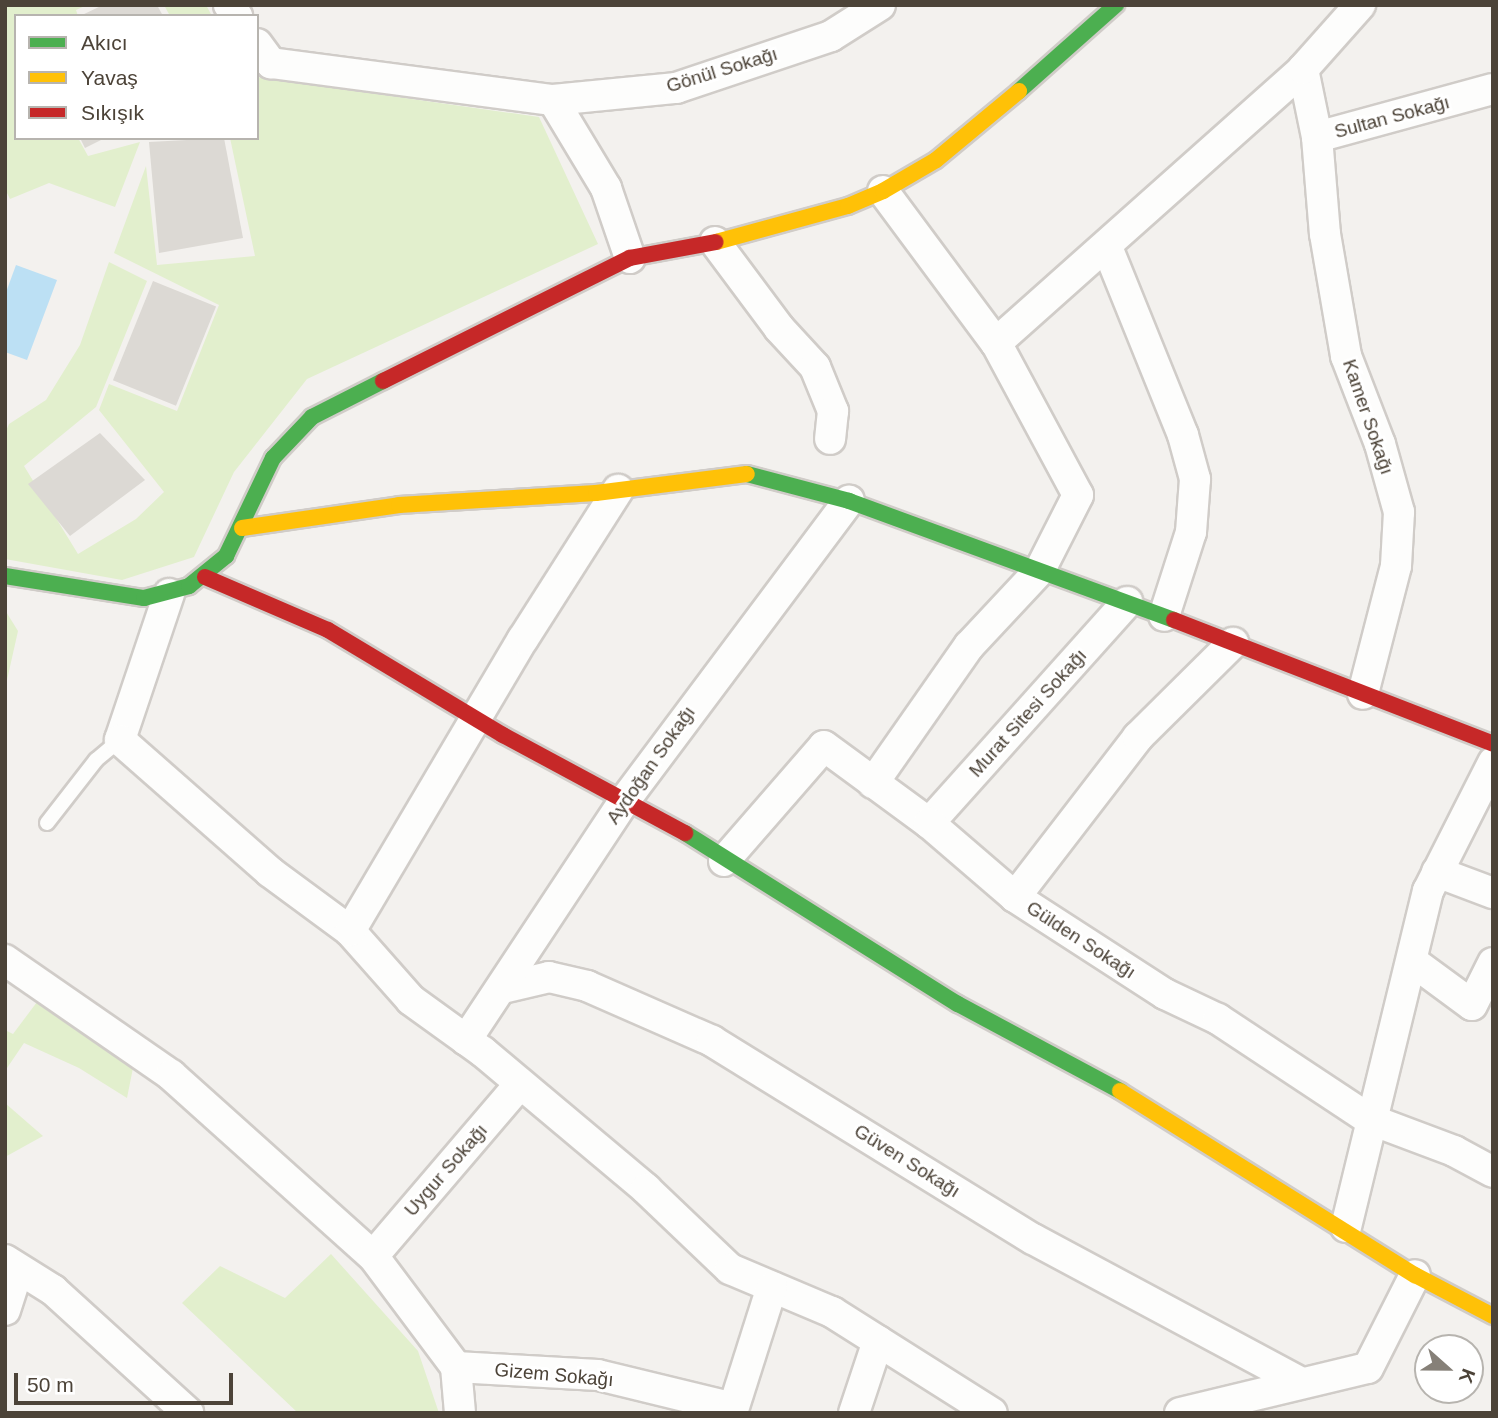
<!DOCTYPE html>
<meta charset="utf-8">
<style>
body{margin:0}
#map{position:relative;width:1498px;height:1418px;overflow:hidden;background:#f3f1ee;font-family:Helvetica,sans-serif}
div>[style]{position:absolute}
.green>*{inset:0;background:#e2efcd}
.water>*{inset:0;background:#bce0f4}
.building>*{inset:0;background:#dcd9d4;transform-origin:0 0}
.roads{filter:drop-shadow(2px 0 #d0ccc8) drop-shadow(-2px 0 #d0ccc8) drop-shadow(0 2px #d0ccc8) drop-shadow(0 -2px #d0ccc8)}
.lane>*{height:14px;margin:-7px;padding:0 7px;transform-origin:7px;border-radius:7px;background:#fdfdfc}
.street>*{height:30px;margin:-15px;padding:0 15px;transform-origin:15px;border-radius:15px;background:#fdfdfc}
.fast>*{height:16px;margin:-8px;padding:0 8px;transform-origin:8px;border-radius:8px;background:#4caf50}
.slow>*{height:16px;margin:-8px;padding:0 8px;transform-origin:8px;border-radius:8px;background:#ffc107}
.jam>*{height:16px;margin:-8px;padding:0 8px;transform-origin:8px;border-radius:8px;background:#c62828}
span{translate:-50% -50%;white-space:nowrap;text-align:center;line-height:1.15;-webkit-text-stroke:6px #fff;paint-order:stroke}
.street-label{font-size:19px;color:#4c4338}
.frame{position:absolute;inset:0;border:7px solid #4c4338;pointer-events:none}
.legend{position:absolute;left:14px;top:14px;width:245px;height:126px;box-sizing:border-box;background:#fff;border:2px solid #b7b4af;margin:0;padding:9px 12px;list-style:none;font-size:21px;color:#4c4338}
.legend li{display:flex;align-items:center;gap:14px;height:35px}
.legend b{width:35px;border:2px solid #b7b4af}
.north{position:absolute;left:1414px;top:1334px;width:70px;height:70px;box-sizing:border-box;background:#fff;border:2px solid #b7b4af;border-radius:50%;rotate:111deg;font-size:19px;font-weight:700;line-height:28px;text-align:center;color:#4c4338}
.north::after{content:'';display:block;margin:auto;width:24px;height:32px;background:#868078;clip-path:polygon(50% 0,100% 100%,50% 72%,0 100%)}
.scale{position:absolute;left:14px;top:1373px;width:219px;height:32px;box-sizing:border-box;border:4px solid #4c4338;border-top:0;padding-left:9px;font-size:21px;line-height:24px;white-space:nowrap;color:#4c4338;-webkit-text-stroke:5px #fff;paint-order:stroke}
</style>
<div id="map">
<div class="green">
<i style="clip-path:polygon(5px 5px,87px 5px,76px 10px,78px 16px,16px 16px,16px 138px,78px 138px,88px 156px,140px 142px,115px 207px,49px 183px,10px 199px,5px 189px)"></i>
<i style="clip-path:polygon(164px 5px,206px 5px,212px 16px,170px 16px)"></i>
<i style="clip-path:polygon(257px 77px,539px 117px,598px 244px,307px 379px,234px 472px,194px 557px,122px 580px,5px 559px,5px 433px,9px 424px,46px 400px,80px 345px,109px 262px,147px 281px,96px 407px,24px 466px,78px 554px,136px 519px,164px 492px,99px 410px,109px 384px,177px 411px,219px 305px,114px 253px,146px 166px,157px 265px,255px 256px,230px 138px,257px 138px)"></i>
<i style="clip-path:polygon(5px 610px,18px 631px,5px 689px)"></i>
<i style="clip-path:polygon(40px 998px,136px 1053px,127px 1098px,79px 1068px,24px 1043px,5px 1071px,5px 1030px,13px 1034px)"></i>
<i style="clip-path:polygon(5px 1103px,43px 1136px,5px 1157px)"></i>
<i style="clip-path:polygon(331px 1254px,418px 1351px,439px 1413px,298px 1413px,182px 1303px,220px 1266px,285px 1298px)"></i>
</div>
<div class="water">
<i style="clip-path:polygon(16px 265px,57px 280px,27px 360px,5px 352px,5px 295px)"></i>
</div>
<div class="building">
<i style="clip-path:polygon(103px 5px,157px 5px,163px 16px,80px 16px)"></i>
<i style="clip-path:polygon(80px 138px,105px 138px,85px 148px)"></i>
<i style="clip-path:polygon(224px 138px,243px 238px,159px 253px,149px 142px)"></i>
<i style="left:153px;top:281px;width:68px;height:107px;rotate:22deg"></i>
<i style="clip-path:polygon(100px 433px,145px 480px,70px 536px,28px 484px)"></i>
</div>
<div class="roads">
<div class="lane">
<i style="left:47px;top:823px;width:80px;rotate:-52.1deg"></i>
<i style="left:96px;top:760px;width:31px;rotate:-40deg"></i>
</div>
<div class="street">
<i style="left:229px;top:5px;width:14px;rotate:54deg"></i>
<i style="left:257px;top:44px;width:24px;rotate:54deg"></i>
<i style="left:271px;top:63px;width:284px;rotate:7.5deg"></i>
<i style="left:553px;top:100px;width:124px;rotate:-5.6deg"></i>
<i style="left:676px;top:88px;width:163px;rotate:-18.5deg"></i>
<i style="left:831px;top:36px;width:58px;rotate:-32.3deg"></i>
<i style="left:1303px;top:69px;width:69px;rotate:78.4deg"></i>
<i style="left:1317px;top:137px;width:182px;rotate:-15.3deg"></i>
<i style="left:553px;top:100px;width:103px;rotate:58.9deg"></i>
<i style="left:606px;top:188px;width:74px;rotate:71.1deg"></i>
<i style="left:1317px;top:137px;width:97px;rotate:85.3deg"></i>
<i style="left:1325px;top:234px;width:124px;rotate:80.2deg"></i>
<i style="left:1346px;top:356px;width:94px;rotate:68.9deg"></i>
<i style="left:1380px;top:444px;width:71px;rotate:74.4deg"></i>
<i style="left:1399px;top:512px;width:54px;rotate:93.2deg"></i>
<i style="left:1396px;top:566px;width:132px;rotate:104.5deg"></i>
<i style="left:883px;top:191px;width:189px;rotate:53.4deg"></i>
<i style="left:996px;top:343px;width:411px;rotate:-41.7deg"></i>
<i style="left:1303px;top:69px;width:86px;rotate:-48.3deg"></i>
<i style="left:715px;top:242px;width:107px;rotate:53.3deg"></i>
<i style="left:779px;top:328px;width:53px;rotate:47.3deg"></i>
<i style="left:815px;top:367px;width:48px;rotate:67.8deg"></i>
<i style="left:833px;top:411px;width:28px;rotate:96deg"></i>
<i style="left:1107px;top:247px;width:203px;rotate:68deg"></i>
<i style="left:1183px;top:435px;width:46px;rotate:74.7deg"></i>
<i style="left:1195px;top:479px;width:53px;rotate:94.3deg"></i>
<i style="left:1191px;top:532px;width:88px;rotate:107.8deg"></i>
<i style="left:169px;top:594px;width:154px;rotate:108.6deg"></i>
<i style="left:120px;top:740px;width:200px;rotate:41.3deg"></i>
<i style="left:270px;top:872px;width:99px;rotate:36.4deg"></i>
<i style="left:350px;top:931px;width:92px;rotate:48.5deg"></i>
<i style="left:411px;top:1000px;width:89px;rotate:35.8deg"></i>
<i style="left:483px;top:1052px;width:213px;rotate:40deg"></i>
<i style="left:646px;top:1189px;width:116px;rotate:43.6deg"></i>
<i style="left:730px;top:1269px;width:111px;rotate:22.9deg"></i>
<i style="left:832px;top:1312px;width:189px;rotate:32.3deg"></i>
<i style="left:873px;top:783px;width:167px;rotate:-55deg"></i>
<i style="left:969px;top:646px;width:104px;rotate:-46.9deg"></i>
<i style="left:1040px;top:570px;width:84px;rotate:-63.1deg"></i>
<i style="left:1078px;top:495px;width:173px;rotate:-118.3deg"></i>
<i style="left:929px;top:823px;width:297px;rotate:-48.1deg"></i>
<i style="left:724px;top:861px;width:152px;rotate:-49deg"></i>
<i style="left:824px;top:746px;width:130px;rotate:36.3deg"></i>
<i style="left:929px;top:823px;width:113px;rotate:40.7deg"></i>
<i style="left:1015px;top:897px;width:179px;rotate:32.9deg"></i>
<i style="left:1165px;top:994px;width:59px;rotate:25.3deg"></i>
<i style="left:1218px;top:1019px;width:181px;rotate:33.5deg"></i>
<i style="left:1369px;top:1119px;width:91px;rotate:20.6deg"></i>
<i style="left:1454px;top:1151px;width:44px;rotate:28.3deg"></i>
<i style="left:1437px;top:872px;width:60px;rotate:20.6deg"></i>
<i style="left:1015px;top:897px;width:202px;rotate:-52.4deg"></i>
<i style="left:1138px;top:737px;width:134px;rotate:-44.7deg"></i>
<i style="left:350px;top:931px;width:339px;rotate:-59.4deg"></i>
<i style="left:523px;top:639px;width:177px;rotate:-57.5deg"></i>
<i style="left:5px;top:960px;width:202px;rotate:34.7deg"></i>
<i style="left:171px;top:1075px;width:271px;rotate:41.9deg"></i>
<i style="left:373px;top:1256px;width:139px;rotate:53.2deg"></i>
<i style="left:456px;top:1367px;width:46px;rotate:85deg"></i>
<i style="left:1412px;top:961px;width:74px;rotate:36.3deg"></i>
<i style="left:1472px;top:1005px;width:47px;rotate:-63.4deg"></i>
<i style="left:503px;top:988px;width:47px;rotate:-13.4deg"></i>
<i style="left:549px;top:977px;width:39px;rotate:13deg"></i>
<i style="left:587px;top:986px;width:137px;rotate:23.7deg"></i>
<i style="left:712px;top:1041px;width:377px;rotate:31.7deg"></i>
<i style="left:1033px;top:1239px;width:304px;rotate:28.2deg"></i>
<i style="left:466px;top:1040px;width:288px;rotate:-56.5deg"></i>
<i style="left:625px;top:800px;width:374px;rotate:-53.2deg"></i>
<i style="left:1346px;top:1227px;width:346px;rotate:-76.3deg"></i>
<i style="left:1428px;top:891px;width:144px;rotate:-63.1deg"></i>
<i style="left:373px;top:1256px;width:226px;rotate:-49.5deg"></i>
<i style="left:5px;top:1260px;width:57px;rotate:32deg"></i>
<i style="left:53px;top:1290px;width:183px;rotate:42.3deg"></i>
<i style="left:5px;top:1310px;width:25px;rotate:-72deg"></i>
<i style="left:456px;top:1367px;width:142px;rotate:3.2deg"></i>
<i style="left:598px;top:1375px;width:139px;rotate:13.7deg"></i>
<i style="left:732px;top:1413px;width:132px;rotate:-72.4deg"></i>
<i style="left:854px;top:1413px;width:76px;rotate:-71.6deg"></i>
<i style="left:1180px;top:1413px;width:193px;rotate:-13.5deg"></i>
<i style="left:1368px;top:1368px;width:104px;rotate:-63.2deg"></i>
</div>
<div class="fast">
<i style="left:1019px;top:91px;width:130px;rotate:-41.6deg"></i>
<i style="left:747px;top:474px;width:106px;rotate:14.8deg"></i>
<i style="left:849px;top:501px;width:346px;rotate:20.1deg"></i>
<i style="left:5px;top:576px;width:141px;rotate:9deg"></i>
<i style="left:144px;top:598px;width:47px;rotate:-14.9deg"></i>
<i style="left:189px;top:586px;width:48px;rotate:-39deg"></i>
<i style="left:226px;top:556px;width:109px;rotate:-64.4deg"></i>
<i style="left:273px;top:458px;width:57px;rotate:-46.4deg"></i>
<i style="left:312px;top:417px;width:80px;rotate:-26.9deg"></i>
<i style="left:685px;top:833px;width:322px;rotate:32.1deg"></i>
<i style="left:958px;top:1004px;width:184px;rotate:28.2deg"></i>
</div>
<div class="slow">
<i style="left:716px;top:242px;width:137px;rotate:-15.3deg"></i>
<i style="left:848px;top:206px;width:38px;rotate:-23deg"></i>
<i style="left:883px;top:191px;width:61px;rotate:-30.3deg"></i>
<i style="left:936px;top:160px;width:108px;rotate:-39.7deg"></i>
<i style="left:242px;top:528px;width:159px;rotate:-8.3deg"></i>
<i style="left:399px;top:505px;width:197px;rotate:-3.5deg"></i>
<i style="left:596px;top:493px;width:152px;rotate:-7.2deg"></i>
<i style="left:1120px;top:1091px;width:348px;rotate:32deg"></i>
<i style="left:1415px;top:1275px;width:88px;rotate:27.7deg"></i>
</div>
<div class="jam">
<i style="left:383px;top:381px;width:276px;rotate:-26.5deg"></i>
<i style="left:630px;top:258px;width:87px;rotate:-10.5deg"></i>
<i style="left:205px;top:577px;width:134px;rotate:23.3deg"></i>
<i style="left:328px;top:630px;width:204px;rotate:31deg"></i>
<i style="left:503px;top:735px;width:207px;rotate:28.3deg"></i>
<i style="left:1174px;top:620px;width:342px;rotate:21.2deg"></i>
</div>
</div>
<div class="street-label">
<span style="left:722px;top:70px;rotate:-17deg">Gönül Sokağı</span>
<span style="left:1392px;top:117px;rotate:-15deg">Sultan Sokağı</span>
<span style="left:1368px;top:417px;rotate:71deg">Kamer Sokağı</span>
<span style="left:1028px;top:713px;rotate:-48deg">Murat Sitesi Sokağı</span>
<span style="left:651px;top:765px;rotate:-55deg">Aydoğan Sokağı</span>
<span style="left:1081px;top:940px;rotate:33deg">Gülden Sokağı</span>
<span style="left:907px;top:1161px;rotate:32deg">Güven Sokağı</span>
<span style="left:446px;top:1170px;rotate:-49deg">Uygur Sokağı</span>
<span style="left:554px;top:1375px;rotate:5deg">Gizem Sokağı</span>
</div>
<div class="frame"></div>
<ul class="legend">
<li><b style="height:9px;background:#4caf50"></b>Akıcı</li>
<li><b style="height:9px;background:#ffc107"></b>Yavaş</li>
<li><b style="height:9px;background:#c62828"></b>Sıkışık</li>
</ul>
<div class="north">K</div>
<div class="scale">50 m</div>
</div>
